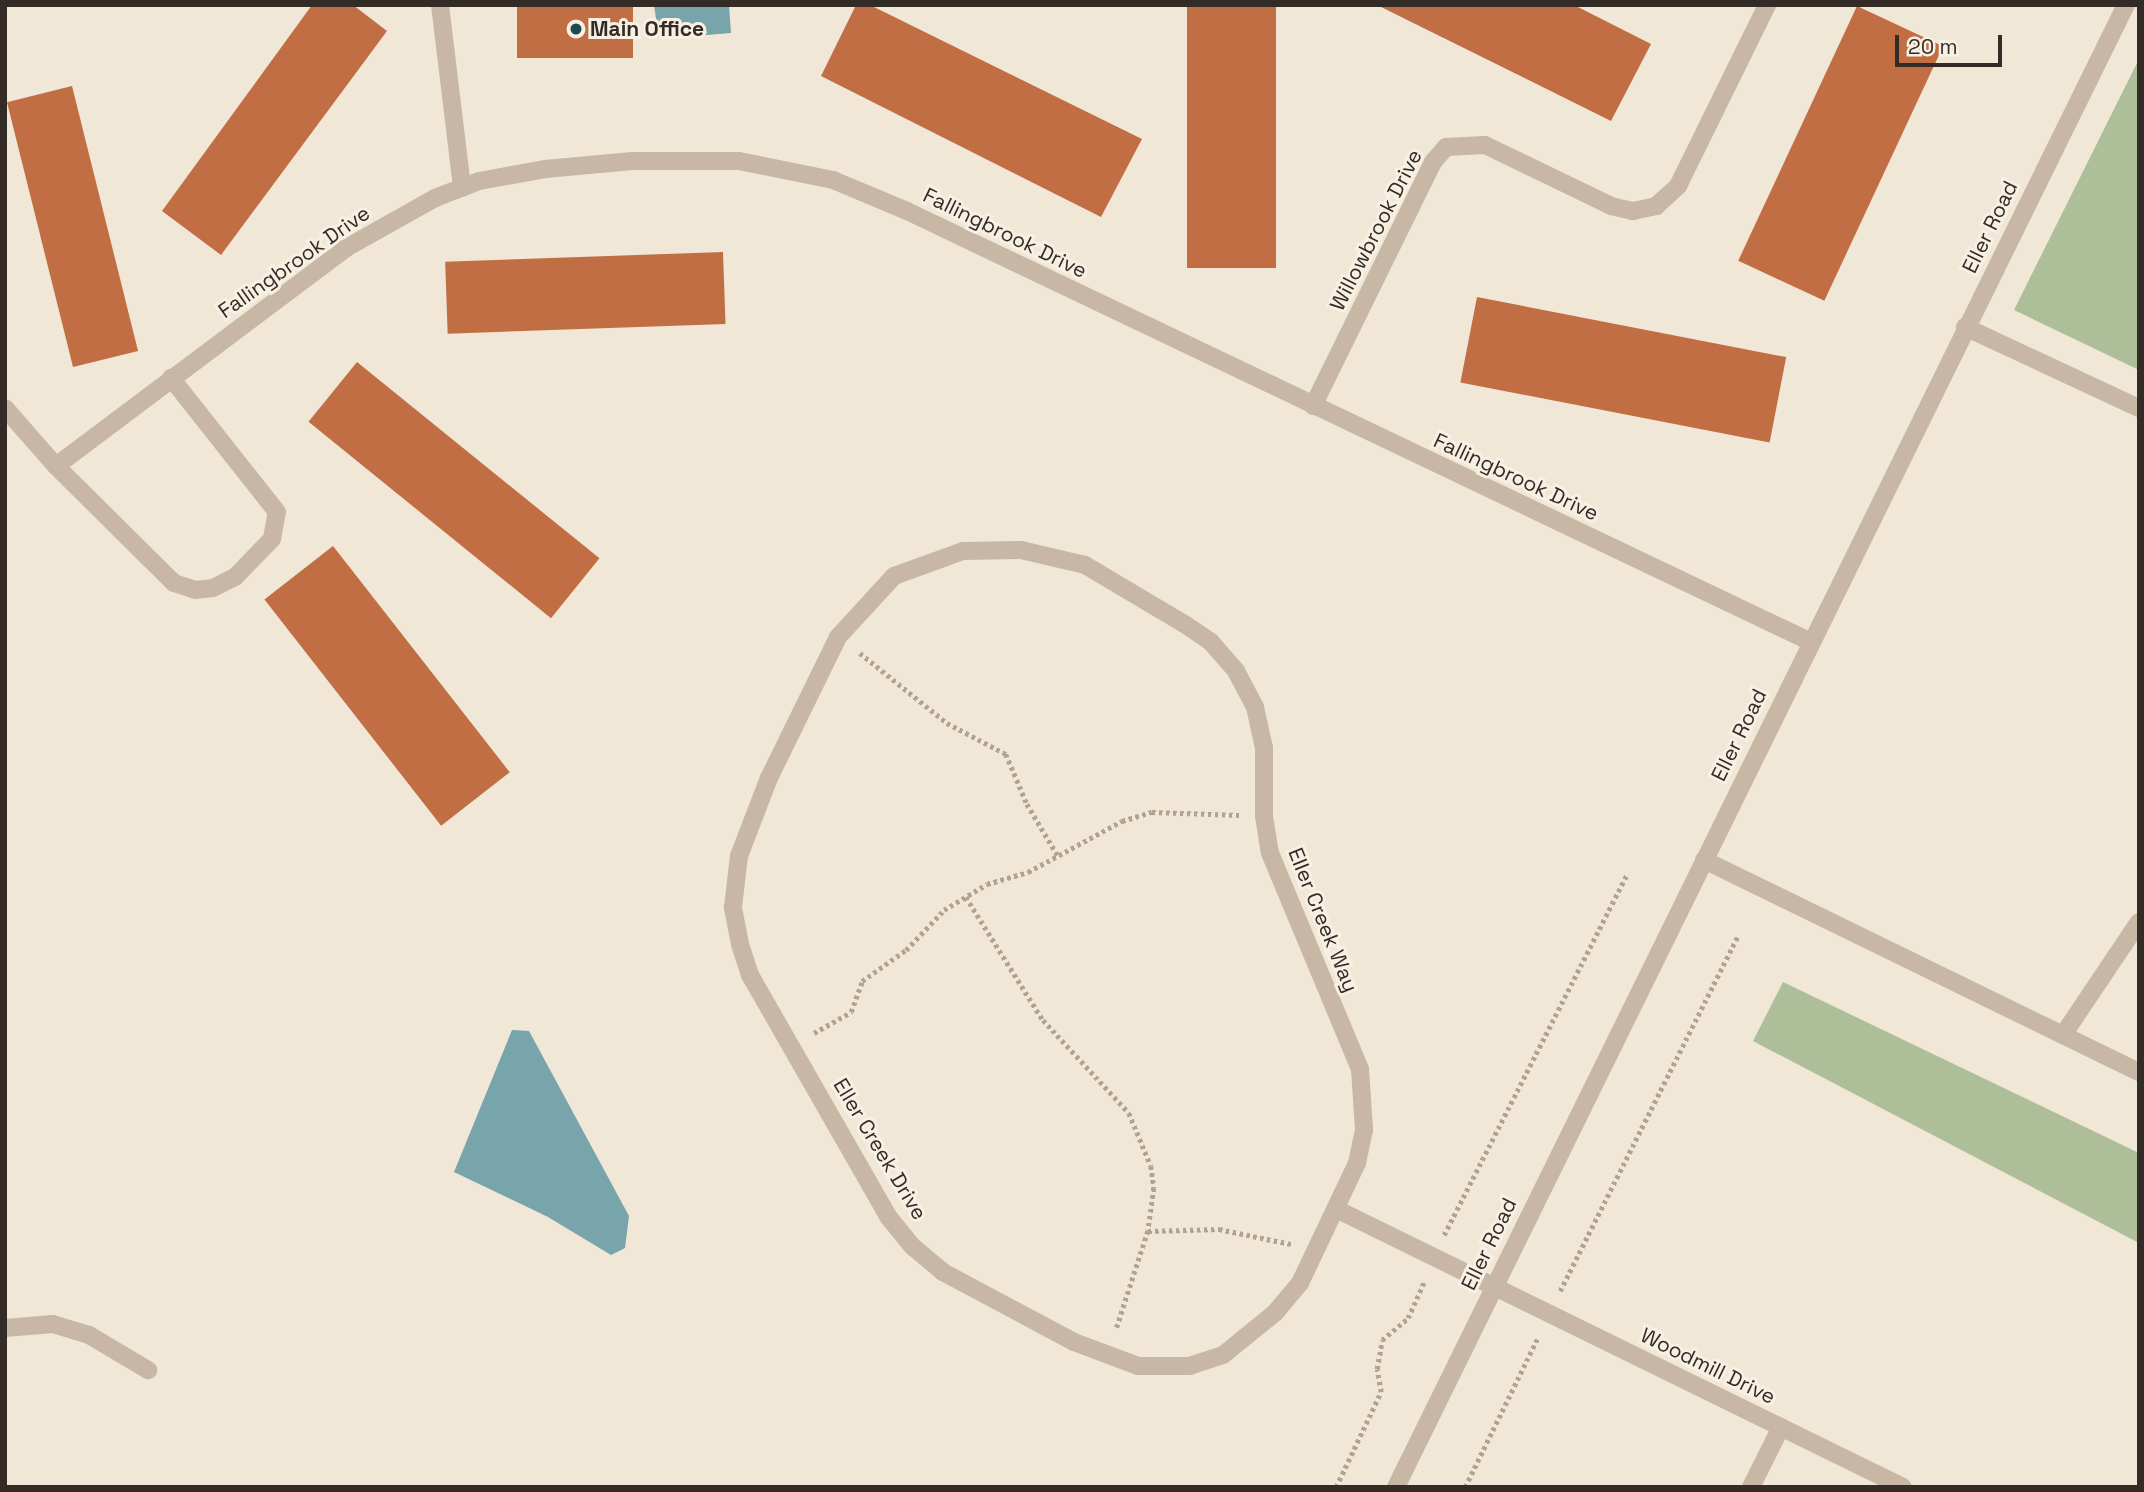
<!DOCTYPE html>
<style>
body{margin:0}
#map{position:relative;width:2144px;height:1492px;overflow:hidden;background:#f0e7d7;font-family:"Space Grotesk",sans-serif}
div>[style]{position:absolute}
.green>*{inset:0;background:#aebe98}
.water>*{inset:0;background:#78a4ab}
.building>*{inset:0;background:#c16e44;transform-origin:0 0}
.path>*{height:4.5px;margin-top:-2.25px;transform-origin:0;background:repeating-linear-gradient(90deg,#b2a28f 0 3.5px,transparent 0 7px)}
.minor>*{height:18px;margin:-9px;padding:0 9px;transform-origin:9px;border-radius:9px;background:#c7b7a4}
.dots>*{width:19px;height:19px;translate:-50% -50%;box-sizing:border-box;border:4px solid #f8f0e3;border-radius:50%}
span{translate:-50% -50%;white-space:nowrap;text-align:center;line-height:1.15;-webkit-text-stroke:6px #f8f0e3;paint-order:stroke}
.poi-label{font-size:21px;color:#332b25;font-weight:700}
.left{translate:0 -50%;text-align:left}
.street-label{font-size:21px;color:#332b25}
.frame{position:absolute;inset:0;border:7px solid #332b25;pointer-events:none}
.scale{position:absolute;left:1895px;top:35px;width:107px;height:32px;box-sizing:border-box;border:4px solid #332b25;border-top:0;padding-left:9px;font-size:21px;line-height:24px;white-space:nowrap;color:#332b25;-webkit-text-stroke:5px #f8f0e3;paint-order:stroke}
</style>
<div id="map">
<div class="green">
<i style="clip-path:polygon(2139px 59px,2139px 370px,2014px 310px)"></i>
<i style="clip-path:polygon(1783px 982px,2139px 1153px,2139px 1243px,1753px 1041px)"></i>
</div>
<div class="water">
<i style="clip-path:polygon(654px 5px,729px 5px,731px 33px,659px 39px)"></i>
<i style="clip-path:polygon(512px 1030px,529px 1031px,629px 1216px,625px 1248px,611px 1255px,548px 1217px,454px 1172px)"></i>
</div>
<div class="building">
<i style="clip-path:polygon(312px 5px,353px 5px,387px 31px,221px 255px,162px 211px)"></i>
<i style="left:517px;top:5px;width:116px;height:53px"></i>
<i style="clip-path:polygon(856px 5px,870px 5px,1142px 139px,1101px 217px,821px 76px)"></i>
<i style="left:1187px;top:5px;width:89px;height:263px"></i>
<i style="clip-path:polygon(1377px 5px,1574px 5px,1651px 44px,1611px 121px)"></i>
<i style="left:1857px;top:6px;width:95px;height:281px;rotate:25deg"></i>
<i style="left:72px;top:86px;width:273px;height:67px;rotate:76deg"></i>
<i style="left:723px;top:252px;width:72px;height:278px;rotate:88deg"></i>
<i style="left:1477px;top:297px;width:315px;height:87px;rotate:11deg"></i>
<i style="left:357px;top:362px;width:312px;height:77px;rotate:39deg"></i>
<i style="left:333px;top:546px;width:287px;height:87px;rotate:52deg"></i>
</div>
<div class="path">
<i style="left:860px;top:653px;width:112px;rotate:38.8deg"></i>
<i style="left:947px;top:723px;width:67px;rotate:27.7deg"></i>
<i style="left:1006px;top:754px;width:54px;rotate:67.2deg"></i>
<i style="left:1027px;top:804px;width:61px;rotate:59.2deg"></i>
<i style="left:966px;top:897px;width:145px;rotate:58deg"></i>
<i style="left:1043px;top:1020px;width:127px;rotate:47.2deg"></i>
<i style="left:1129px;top:1113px;width:57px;rotate:67.5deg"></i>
<i style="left:1151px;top:1166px;width:22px;rotate:82deg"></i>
<i style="left:1154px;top:1188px;width:43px;rotate:97.9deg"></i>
<i style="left:1148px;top:1231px;width:104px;rotate:107.9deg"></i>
<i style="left:814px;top:1033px;width:43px;rotate:-29.6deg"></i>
<i style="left:851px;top:1012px;width:33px;rotate:-70deg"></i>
<i style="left:862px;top:981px;width:54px;rotate:-35.2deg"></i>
<i style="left:906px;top:950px;width:55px;rotate:-46.5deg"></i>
<i style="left:944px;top:910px;width:50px;rotate:-31.2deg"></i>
<i style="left:987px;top:884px;width:43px;rotate:-16.3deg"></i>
<i style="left:1028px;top:872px;width:107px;rotate:-28.5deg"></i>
<i style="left:1122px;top:821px;width:31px;rotate:-17deg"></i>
<i style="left:1152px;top:812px;width:87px;rotate:2deg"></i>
<i style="left:1148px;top:1231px;width:71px;rotate:-1.6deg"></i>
<i style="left:1219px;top:1229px;width:74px;rotate:11.8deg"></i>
<i style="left:1444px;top:1235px;width:405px;rotate:-63.1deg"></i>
<i style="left:1560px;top:1291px;width:397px;rotate:-63.4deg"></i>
<i style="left:1336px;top:1487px;width:105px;rotate:-64.7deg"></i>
<i style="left:1381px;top:1392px;width:23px;rotate:-100deg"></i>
<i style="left:1377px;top:1369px;width:29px;rotate:-80deg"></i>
<i style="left:1382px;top:1340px;width:34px;rotate:-40deg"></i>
<i style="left:1408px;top:1318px;width:39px;rotate:-66deg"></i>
<i style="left:1465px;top:1487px;width:167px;rotate:-64deg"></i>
</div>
<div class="minor">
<i style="left:440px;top:5px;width:184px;rotate:83.1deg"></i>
<i style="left:1965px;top:327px;width:192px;rotate:25deg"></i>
<i style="left:1313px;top:406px;width:272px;rotate:-63.8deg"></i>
<i style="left:1433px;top:162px;width:20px;rotate:-49deg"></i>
<i style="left:1446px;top:147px;width:39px;rotate:-3deg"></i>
<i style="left:1485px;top:145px;width:140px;rotate:25.8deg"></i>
<i style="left:1611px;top:206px;width:23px;rotate:13deg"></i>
<i style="left:1633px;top:211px;width:24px;rotate:-12deg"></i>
<i style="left:1656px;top:206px;width:30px;rotate:-42deg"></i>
<i style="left:1678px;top:186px;width:202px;rotate:-63.8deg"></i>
<i style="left:5px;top:408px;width:77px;rotate:48.7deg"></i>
<i style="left:56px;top:466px;width:166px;rotate:44.8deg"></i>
<i style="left:174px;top:583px;width:22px;rotate:18deg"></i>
<i style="left:195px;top:590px;width:18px;rotate:-6deg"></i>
<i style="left:213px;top:588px;width:25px;rotate:-27deg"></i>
<i style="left:235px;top:577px;width:53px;rotate:-45.8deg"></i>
<i style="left:272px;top:539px;width:27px;rotate:-80deg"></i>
<i style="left:277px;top:512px;width:171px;rotate:-128.3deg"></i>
<i style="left:56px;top:466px;width:363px;rotate:-36.9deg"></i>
<i style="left:346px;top:248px;width:102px;rotate:-29.3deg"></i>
<i style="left:435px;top:198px;width:47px;rotate:-21.1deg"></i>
<i style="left:479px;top:181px;width:67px;rotate:-10.3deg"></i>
<i style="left:545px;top:169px;width:88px;rotate:-5.2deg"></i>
<i style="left:633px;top:161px;width:106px"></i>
<i style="left:739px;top:161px;width:96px;rotate:11.4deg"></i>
<i style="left:833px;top:180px;width:80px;rotate:22.7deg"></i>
<i style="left:907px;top:211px;width:999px;rotate:25.49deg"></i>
<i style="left:1021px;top:550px;width:66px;rotate:13.2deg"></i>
<i style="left:1085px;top:565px;width:117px;rotate:30.7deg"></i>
<i style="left:1186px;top:625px;width:29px;rotate:34deg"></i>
<i style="left:1210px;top:641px;width:40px;rotate:49deg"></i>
<i style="left:1236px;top:671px;width:41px;rotate:62.2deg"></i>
<i style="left:1255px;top:707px;width:42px;rotate:77.6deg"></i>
<i style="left:1264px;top:748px;width:68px;rotate:90deg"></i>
<i style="left:1264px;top:816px;width:37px;rotate:81deg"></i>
<i style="left:1270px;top:853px;width:234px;rotate:67.4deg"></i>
<i style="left:1360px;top:1069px;width:61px;rotate:86.2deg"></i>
<i style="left:1364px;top:1130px;width:34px;rotate:102deg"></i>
<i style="left:1357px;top:1163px;width:133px;rotate:115.4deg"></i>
<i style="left:1300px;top:1283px;width:38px;rotate:130deg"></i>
<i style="left:1276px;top:1312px;width:68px;rotate:140.9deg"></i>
<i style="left:1223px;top:1355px;width:35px;rotate:162deg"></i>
<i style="left:1190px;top:1366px;width:52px;rotate:180deg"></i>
<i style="left:1138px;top:1366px;width:68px;rotate:-159.4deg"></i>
<i style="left:1074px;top:1342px;width:149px;rotate:-151.9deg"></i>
<i style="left:943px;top:1272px;width:40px;rotate:-140deg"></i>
<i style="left:912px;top:1246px;width:38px;rotate:-129deg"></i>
<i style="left:888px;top:1216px;width:278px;rotate:-119.8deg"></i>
<i style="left:750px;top:975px;width:33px;rotate:-108deg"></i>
<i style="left:740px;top:944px;width:38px;rotate:-101deg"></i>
<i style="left:733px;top:907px;width:51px;rotate:-83.3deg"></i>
<i style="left:739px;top:856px;width:84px;rotate:-69deg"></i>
<i style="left:769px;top:778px;width:157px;rotate:-63.9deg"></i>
<i style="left:838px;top:637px;width:83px;rotate:-47.4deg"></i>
<i style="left:894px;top:576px;width:73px;rotate:-19.9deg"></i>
<i style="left:963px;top:551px;width:58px;rotate:-1deg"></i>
<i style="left:1704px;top:860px;width:484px;rotate:26deg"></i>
<i style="left:2063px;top:1035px;width:136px;rotate:-56.1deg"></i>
<i style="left:1336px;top:1209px;width:631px;rotate:26.12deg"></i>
<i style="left:5px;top:1328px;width:48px;rotate:-4.8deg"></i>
<i style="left:53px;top:1324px;width:38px;rotate:17deg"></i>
<i style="left:89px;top:1335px;width:69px;rotate:30.7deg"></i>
<i style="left:1396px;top:1487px;width:1652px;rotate:-63.78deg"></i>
<i style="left:1751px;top:1487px;width:67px;rotate:-63.4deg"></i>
</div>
<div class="dots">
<i style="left:576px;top:29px;background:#1d4952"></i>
</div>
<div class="poi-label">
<span class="left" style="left:590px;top:29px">Main Office</span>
</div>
<div class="street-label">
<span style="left:1990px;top:227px;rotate:-64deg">Eller Road</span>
<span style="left:1376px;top:230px;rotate:-63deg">Willowbrook Drive</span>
<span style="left:1005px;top:233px;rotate:26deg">Fallingbrook Drive</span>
<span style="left:294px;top:262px;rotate:-35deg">Fallingbrook Drive</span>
<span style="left:1516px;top:477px;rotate:25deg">Fallingbrook Drive</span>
<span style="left:1739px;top:735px;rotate:-64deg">Eller Road</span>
<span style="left:1323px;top:920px;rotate:68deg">Eller Creek Way</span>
<span style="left:880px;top:1149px;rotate:59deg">Eller Creek Drive</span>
<span style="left:1489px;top:1244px;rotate:-64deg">Eller Road</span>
<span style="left:1708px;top:1366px;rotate:26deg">Woodmill Drive</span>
</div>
<div class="frame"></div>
<div class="scale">20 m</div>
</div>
